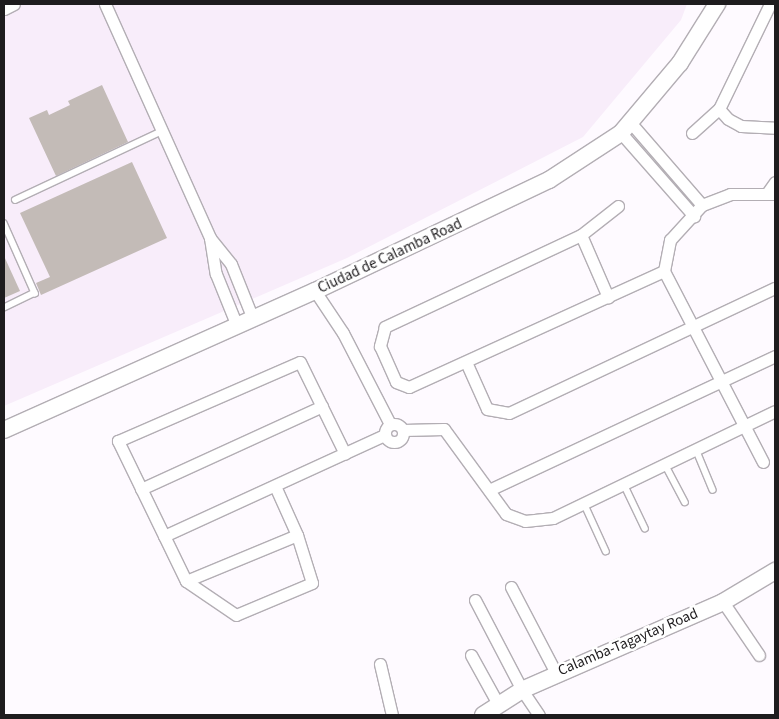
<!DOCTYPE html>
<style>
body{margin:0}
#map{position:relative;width:779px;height:719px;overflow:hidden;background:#fefaff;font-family:"Source Sans 3",sans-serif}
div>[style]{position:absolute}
.built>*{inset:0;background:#f8edfa}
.building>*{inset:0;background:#c3bbb7}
.roads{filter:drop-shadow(1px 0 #b3aeb4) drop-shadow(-1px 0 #b3aeb4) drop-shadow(0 1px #b3aeb4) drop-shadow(0 -1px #b3aeb4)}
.lane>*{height:5.5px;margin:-2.75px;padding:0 2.75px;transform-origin:2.75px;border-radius:2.75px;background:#fff}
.street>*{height:11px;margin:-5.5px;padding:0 5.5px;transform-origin:5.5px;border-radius:5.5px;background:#fff}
.street>.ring{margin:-5.5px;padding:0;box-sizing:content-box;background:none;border:11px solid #fff;border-radius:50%}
.secondary>*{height:16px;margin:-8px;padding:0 8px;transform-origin:8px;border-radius:8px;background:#fff}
span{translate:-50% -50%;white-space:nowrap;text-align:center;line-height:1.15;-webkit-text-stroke:5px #fff;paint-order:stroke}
.street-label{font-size:15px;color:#1e1c1e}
.frame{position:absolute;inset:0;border:5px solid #1e1c1e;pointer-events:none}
</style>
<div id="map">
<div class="built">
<i style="clip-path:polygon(4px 4px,687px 4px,681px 20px,583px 137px,347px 258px,4px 406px)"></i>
</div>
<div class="building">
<i style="clip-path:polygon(102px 85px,128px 142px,56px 176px,29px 118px,47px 110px,49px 115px,70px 105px,68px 101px)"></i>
<i style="clip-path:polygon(132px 162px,167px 238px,41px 295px,36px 283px,50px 277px,20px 213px)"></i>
<i style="clip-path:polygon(4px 256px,20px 291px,4px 298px)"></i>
</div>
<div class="roads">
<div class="lane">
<i style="left:15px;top:200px;width:162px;rotate:-25.1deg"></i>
<i style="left:4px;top:223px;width:77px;rotate:66.1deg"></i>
<i style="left:35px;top:293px;width:34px;rotate:154deg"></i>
<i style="left:696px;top:449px;width:44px;rotate:67.5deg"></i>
<i style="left:665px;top:464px;width:43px;rotate:62.2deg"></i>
<i style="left:624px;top:484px;width:49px;rotate:64.5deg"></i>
<i style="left:584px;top:503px;width:53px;rotate:65.4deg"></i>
</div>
<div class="street">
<i style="left:105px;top:4px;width:256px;rotate:65.8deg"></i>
<i style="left:210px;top:238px;width:36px;rotate:81deg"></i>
<i style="left:216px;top:274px;width:56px;rotate:68deg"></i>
<i style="left:4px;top:9px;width:11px;rotate:-27deg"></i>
<i style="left:719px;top:109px;width:13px;rotate:48deg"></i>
<i style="left:728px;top:119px;width:15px;rotate:28deg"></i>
<i style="left:741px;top:126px;width:34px;rotate:3deg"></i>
<i style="left:630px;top:122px;width:110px;rotate:49.1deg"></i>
<i style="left:621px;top:133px;width:111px;rotate:48.7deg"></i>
<i style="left:692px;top:133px;width:36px;rotate:-42deg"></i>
<i style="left:719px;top:109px;width:117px;rotate:-64.1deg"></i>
<i style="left:768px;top:192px;width:12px;rotate:-55deg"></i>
<i style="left:618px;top:206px;width:47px;rotate:141.9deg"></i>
<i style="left:581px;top:235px;width:217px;rotate:154.9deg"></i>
<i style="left:385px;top:327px;width:20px;rotate:105deg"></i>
<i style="left:380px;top:346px;width:39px;rotate:66deg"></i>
<i style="left:396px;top:382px;width:14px;rotate:21deg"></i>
<i style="left:409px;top:387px;width:280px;rotate:-24.5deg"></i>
<i style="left:664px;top:271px;width:32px;rotate:-79deg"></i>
<i style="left:670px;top:240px;width:47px;rotate:-47.6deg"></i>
<i style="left:702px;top:205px;width:30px;rotate:-21deg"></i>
<i style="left:730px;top:194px;width:45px"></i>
<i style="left:581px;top:235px;width:68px;rotate:66.5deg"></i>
<i style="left:210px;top:238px;width:33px;rotate:51deg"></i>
<i style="left:231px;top:264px;width:59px;rotate:68.2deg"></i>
<i style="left:664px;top:271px;width:215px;rotate:62.6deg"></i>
<i style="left:315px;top:291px;width:50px;rotate:56.3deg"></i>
<i style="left:343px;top:333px;width:102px;rotate:62.7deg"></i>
<i style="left:466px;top:362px;width:51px;rotate:65.9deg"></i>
<i style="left:487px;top:409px;width:22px;rotate:10deg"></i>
<i style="left:509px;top:413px;width:294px;rotate:-25.2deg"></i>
<i class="ring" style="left:385px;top:424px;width:7px;height:7px"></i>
<i style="left:403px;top:430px;width:41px;rotate:-1.4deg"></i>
<i style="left:444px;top:429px;width:105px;rotate:53.9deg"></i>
<i style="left:506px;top:514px;width:20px;rotate:20deg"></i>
<i style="left:525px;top:521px;width:28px;rotate:-6deg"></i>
<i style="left:553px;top:518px;width:246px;rotate:-25.7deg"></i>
<i style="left:275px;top:486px;width:54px;rotate:65.8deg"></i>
<i style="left:297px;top:535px;width:50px;rotate:72.6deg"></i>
<i style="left:312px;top:583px;width:82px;rotate:157.2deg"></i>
<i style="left:236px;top:615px;width:60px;rotate:-145.8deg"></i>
<i style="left:186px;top:581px;width:156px;rotate:-115.9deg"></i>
<i style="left:118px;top:441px;width:198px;rotate:-23.5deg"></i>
<i style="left:300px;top:362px;width:102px;rotate:63.9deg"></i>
<i style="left:141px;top:489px;width:199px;rotate:-24.6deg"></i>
<i style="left:489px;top:490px;width:316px;rotate:-25.1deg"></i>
<i style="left:164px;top:536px;width:243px;rotate:-24.6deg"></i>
<i style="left:186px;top:581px;width:120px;rotate:-22.5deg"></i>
<i style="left:511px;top:587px;width:97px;rotate:62.4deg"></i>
<i style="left:475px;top:600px;width:102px;rotate:62.4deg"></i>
<i style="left:522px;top:690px;width:30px;rotate:56deg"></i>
<i style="left:723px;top:602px;width:64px;rotate:55.8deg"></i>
<i style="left:471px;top:655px;width:56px;rotate:61.1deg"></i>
<i style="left:380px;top:664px;width:52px;rotate:76.8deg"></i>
</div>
<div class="secondary">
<i style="left:4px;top:430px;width:341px;rotate:-24.1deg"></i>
<i style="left:315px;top:291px;width:259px;rotate:-25.4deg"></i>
<i style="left:549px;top:180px;width:86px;rotate:-33.1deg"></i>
<i style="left:621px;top:133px;width:92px;rotate:-49.9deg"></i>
<i style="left:680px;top:63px;width:70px;rotate:-57.9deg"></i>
<i style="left:483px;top:715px;width:46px;rotate:-32.7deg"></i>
<i style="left:522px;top:690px;width:219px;rotate:-23.6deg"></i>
<i style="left:723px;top:602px;width:61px;rotate:-30.8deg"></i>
</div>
</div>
<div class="street-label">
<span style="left:390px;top:256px;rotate:-25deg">Ciudad de Calamba Road</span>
<span style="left:628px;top:642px;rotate:-23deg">Calamba-Tagaytay Road</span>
</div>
<div class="frame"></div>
</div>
